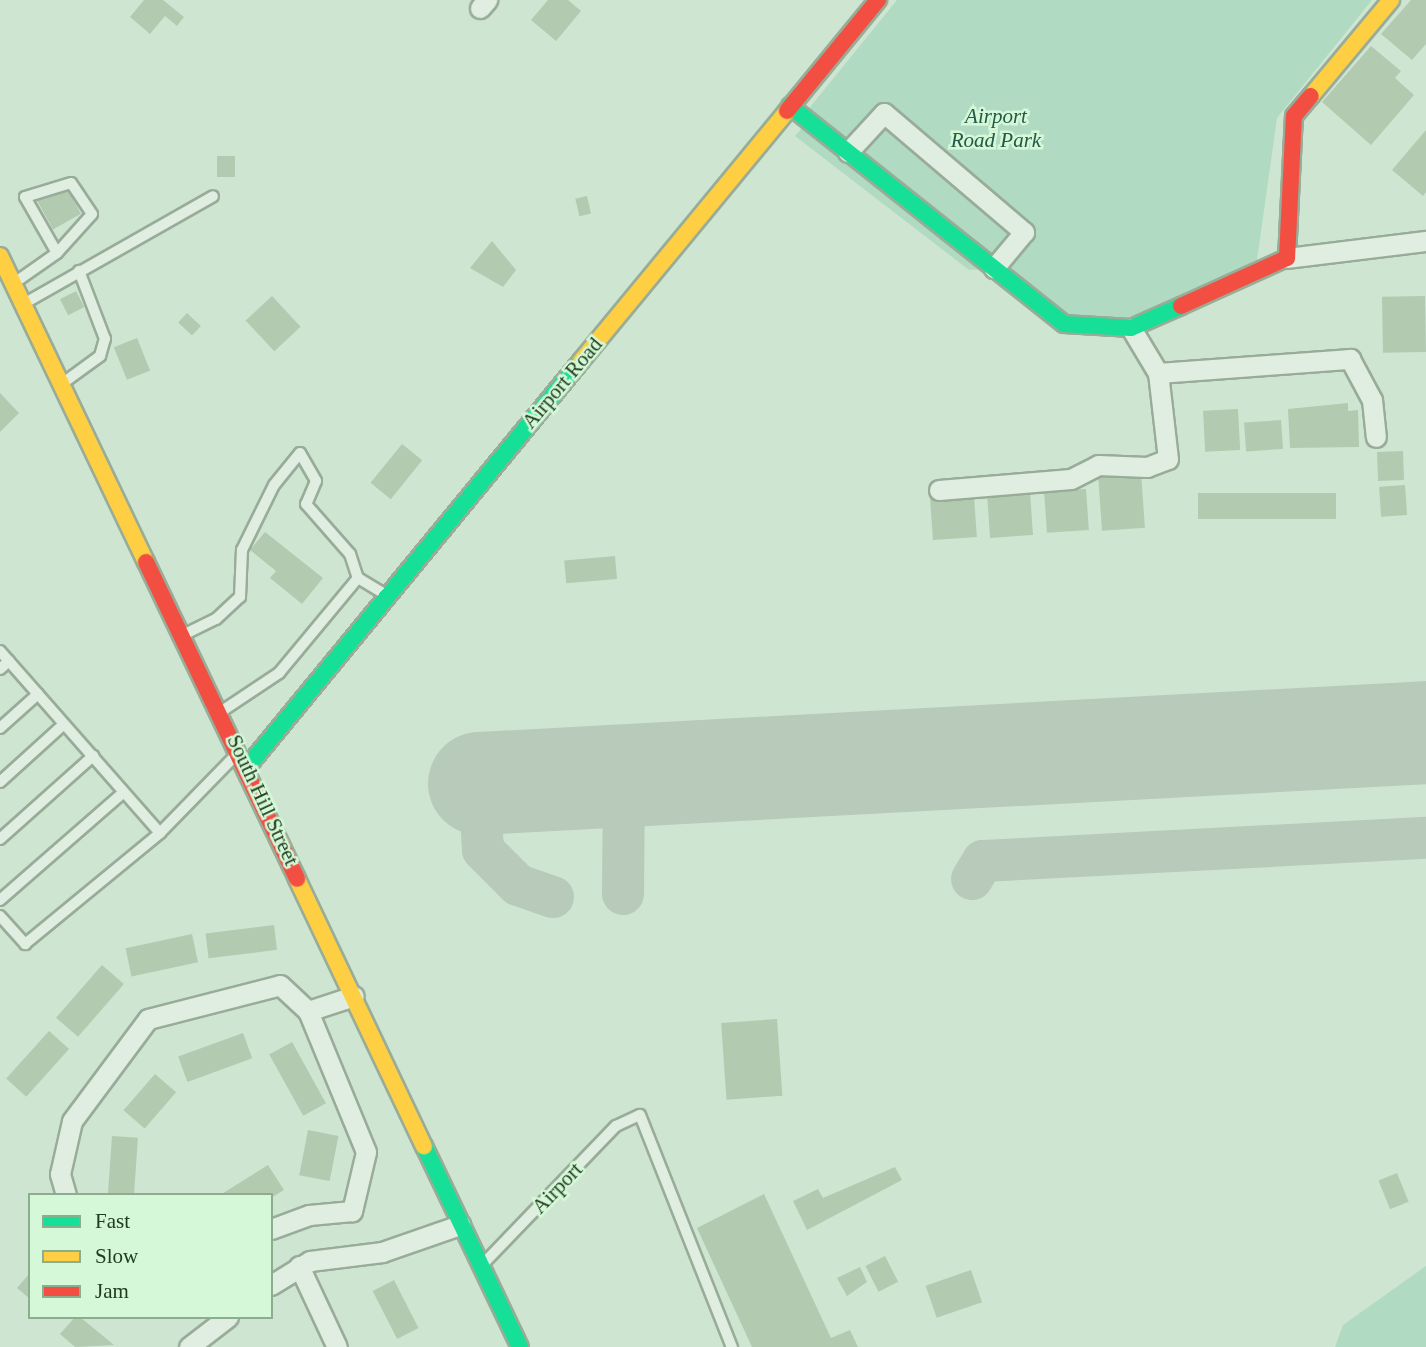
<!DOCTYPE html>
<style>
body{margin:0}
#map{position:relative;width:1426px;height:1347px;overflow:hidden;background:#cee6d1;font-family:Georgia,serif}
div>[style]{position:absolute}
.green>*{inset:0;background:#b0dac2}
.taxiway>*{height:42px;margin:-21px;padding:0 21px;transform-origin:21px;border-radius:21px;background:#b8caba}
.runway>*{height:103px;margin:-51.5px;padding:0 51.5px;transform-origin:51.5px;border-radius:51.5px;background:#b8caba}
.building>*{inset:0;background:#b1cab0;transform-origin:0 0}
.roads{filter:drop-shadow(2px 0 #98ac98) drop-shadow(-2px 0 #98ac98) drop-shadow(0 2px #98ac98) drop-shadow(0 -2px #98ac98)}
.lane>*{height:10px;margin:-5px;padding:0 5px;transform-origin:5px;border-radius:5px;background:#e0eee2}
.street>*{height:19px;margin:-9.5px;padding:0 9.5px;transform-origin:9.5px;border-radius:9.5px;background:#e0eee2}
.fast>*{height:16px;margin:-8px;padding:0 8px;transform-origin:8px;border-radius:8px;background:#16e098}
.slow>*{height:16px;margin:-8px;padding:0 8px;transform-origin:8px;border-radius:8px;background:#ffcf43}
.jam>*{height:16px;margin:-8px;padding:0 8px;transform-origin:8px;border-radius:8px;background:#f24e42}
span{translate:-50% -50%;white-space:nowrap;text-align:center;line-height:1.15;-webkit-text-stroke:5px #d4f8d8;paint-order:stroke}
.park-label{font-size:21px;color:#235947;font-style:italic}
.street-label{font-size:21px;color:#213c1e}
.legend{position:absolute;left:28px;top:1193px;width:245px;height:126px;box-sizing:border-box;background:#d4f8d8;border:2px solid #8cad8e;margin:0;padding:9px 12px;list-style:none;font-size:21px;color:#213c1e}
.legend li{display:flex;align-items:center;gap:14px;height:35px}
.legend b{width:35px;border:2px solid #8cad8e}
</style>
<div id="map">
<div class="green">
<i style="clip-path:polygon(897px 0,1372px 0,1277px 118px,1257px 260px,1147px 313px,1083px 326px,984px 269px,969px 270px,795px 136px,807px 122px,802px 117px)"></i>
<i style="clip-path:polygon(1426px 1266px,1426px 1347px,1335px 1347px,1343px 1325px)"></i>
</div>
<div class="taxiway">
<i style="left:479px;top:783px;width:67px;rotate:86.6deg"></i>
<i style="left:483px;top:850px;width:49px;rotate:45deg"></i>
<i style="left:518px;top:885px;width:37px;rotate:19deg"></i>
<i style="left:972px;top:879px;width:21px;rotate:-59deg"></i>
<i style="left:983px;top:861px;width:444px;rotate:-3deg"></i>
<i style="left:623px;top:894px;width:118px;rotate:-89.5deg"></i>
</div>
<div class="runway">
<i style="left:479px;top:783px;width:948px;rotate:-3.08deg"></i>
</div>
<div class="building">
<i style="clip-path:polygon(144px 0,163px 0,184px 17px,177px 26px,165px 16px,150px 34px,130px 17px)"></i>
<i style="clip-path:polygon(548px 0,568px 0,581px 11px,556px 41px,531px 20px)"></i>
<i style="clip-path:polygon(1411px 0,1426px 0,1426px 44px,1412px 60px,1381px 34px)"></i>
<i style="clip-path:polygon(1371px 46px,1401px 71px,1395px 78px,1414px 95px,1371px 145px,1322px 102px)"></i>
<i style="clip-path:polygon(1426px 130px,1426px 192px,1423px 196px,1392px 170px)"></i>
<i style="left:217px;top:156px;width:18px;height:21px"></i>
<i style="left:65px;top:185px;width:33px;height:32px;rotate:61deg"></i>
<i style="left:587px;top:196px;width:18px;height:12px;rotate:77deg"></i>
<i style="clip-path:polygon(492px 241px,516px 270px,503px 287px,470px 268px)"></i>
<i style="left:76px;top:291px;width:18px;height:18px;rotate:63deg"></i>
<i style="left:272px;top:296px;width:42px;height:36px;rotate:47deg"></i>
<i style="left:1425px;top:296px;width:56px;height:43px;rotate:89deg"></i>
<i style="left:187px;top:313px;width:19px;height:13px;rotate:43deg"></i>
<i style="left:137px;top:338px;width:35px;height:25px;rotate:68deg"></i>
<i style="clip-path:polygon(0 393px,19px 413px,0 432px)"></i>
<i style="clip-path:polygon(1348px 403px,1348px 411px,1358px 410px,1359px 447px,1290px 448px,1288px 409px)"></i>
<i style="left:1238px;top:409px;width:41px;height:35px;rotate:87deg"></i>
<i style="left:1281px;top:420px;width:29px;height:37px;rotate:86deg"></i>
<i style="left:402px;top:444px;width:26px;height:50px;rotate:39deg"></i>
<i style="left:1403px;top:451px;width:29px;height:26px;rotate:88deg"></i>
<i style="left:1141px;top:472px;width:56px;height:43px;rotate:86deg"></i>
<i style="left:1405px;top:485px;width:30px;height:26px;rotate:86deg"></i>
<i style="left:1086px;top:489px;width:41px;height:42px;rotate:86deg"></i>
<i style="left:1030px;top:492px;width:43px;height:43px;rotate:86deg"></i>
<i style="left:1336px;top:493px;width:26px;height:138px;rotate:90deg"></i>
<i style="left:974px;top:496px;width:41px;height:44px;rotate:86deg"></i>
<i style="clip-path:polygon(265px 532px,323px 578px,302px 604px,270px 578px,276px 571px,250px 550px)"></i>
<i style="left:615px;top:556px;width:23px;height:51px;rotate:85deg"></i>
<i style="left:274px;top:925px;width:25px;height:69px;rotate:83deg"></i>
<i style="left:192px;top:934px;width:29px;height:68px;rotate:78deg"></i>
<i style="left:102px;top:965px;width:29px;height:70px;rotate:41deg"></i>
<i style="left:777px;top:1019px;width:77px;height:56px;rotate:86deg"></i>
<i style="left:49px;top:1031px;width:27px;height:64px;rotate:42deg"></i>
<i style="left:243px;top:1033px;width:27px;height:69px;rotate:70deg"></i>
<i style="left:292px;top:1042px;width:70px;height:26px;rotate:61deg"></i>
<i style="left:155px;top:1074px;width:28px;height:48px;rotate:41deg"></i>
<i style="left:308px;top:1130px;width:31px;height:46px;rotate:11deg"></i>
<i style="left:112px;top:1136px;width:26px;height:59px;rotate:4deg"></i>
<i style="clip-path:polygon(268px 1165px,284px 1190px,271px 1198px,220px 1195px)"></i>
<i style="clip-path:polygon(895px 1167px,902px 1180px,807px 1230px,793px 1201px,818px 1189px,823px 1198px)"></i>
<i style="left:1397px;top:1173px;width:31px;height:20px;rotate:68deg"></i>
<i style="clip-path:polygon(764px 1194px,831px 1338px,850px 1330px,858px 1347px,752px 1347px,697px 1228px)"></i>
<i style="left:885px;top:1256px;width:29px;height:22px;rotate:63deg"></i>
<i style="clip-path:polygon(860px 1267px,867px 1282px,847px 1296px,837px 1278px)"></i>
<i style="left:971px;top:1270px;width:34px;height:48px;rotate:71deg"></i>
<i style="clip-path:polygon(30px 1273px,30px 1299px,17px 1288px)"></i>
<i style="left:394px;top:1280px;width:54px;height:24px;rotate:63deg"></i>
<i style="clip-path:polygon(75px 1317px,80px 1317px,114px 1345px,75px 1347px,60px 1334px)"></i>
</div>
<div class="roads">
<div class="lane">
<i style="left:17px;top:281px;width:49px;rotate:-35deg"></i>
<i style="left:57px;top:253px;width:52px;rotate:-48.1deg"></i>
<i style="left:92px;top:214px;width:37px;rotate:-124deg"></i>
<i style="left:71px;top:183px;width:48px;rotate:163.1deg"></i>
<i style="left:25px;top:197px;width:64px;rotate:60.3deg"></i>
<i style="left:25px;top:303px;width:216px;rotate:-29.6deg"></i>
<i style="left:63px;top:383px;width:46px;rotate:-36.1deg"></i>
<i style="left:100px;top:356px;width:18px;rotate:-74deg"></i>
<i style="left:105px;top:339px;width:73px;rotate:-110.9deg"></i>
<i style="left:185px;top:634px;width:34px;rotate:-26deg"></i>
<i style="left:216px;top:619px;width:33px;rotate:-43deg"></i>
<i style="left:240px;top:597px;width:47px;rotate:-87.6deg"></i>
<i style="left:242px;top:550px;width:72px;rotate:-63.8deg"></i>
<i style="left:274px;top:485px;width:41px;rotate:-50.9deg"></i>
<i style="left:300px;top:453px;width:32px;rotate:60deg"></i>
<i style="left:316px;top:481px;width:25px;rotate:113deg"></i>
<i style="left:306px;top:504px;width:67px;rotate:48.7deg"></i>
<i style="left:350px;top:554px;width:25px;rotate:72deg"></i>
<i style="left:358px;top:578px;width:31px;rotate:31deg"></i>
<i style="left:0;top:651px;width:242px;rotate:48.7deg"></i>
<i style="left:0;top:669px;width:12px;rotate:-42deg"></i>
<i style="left:222px;top:711px;width:69px;rotate:-33.7deg"></i>
<i style="left:279px;top:673px;width:124px;rotate:-50.3deg"></i>
<i style="left:0;top:728px;width:51px;rotate:-41.8deg"></i>
<i style="left:0;top:782px;width:86px;rotate:-42.2deg"></i>
<i style="left:0;top:839px;width:125px;rotate:-41.7deg"></i>
<i style="left:0;top:900px;width:164px;rotate:-41.1deg"></i>
<i style="left:0;top:916px;width:38px;rotate:48deg"></i>
<i style="left:25px;top:944px;width:175px;rotate:-39.4deg"></i>
<i style="left:160px;top:833px;width:106px;rotate:-45.8deg"></i>
<i style="left:485px;top:1262px;width:189px;rotate:-46.1deg"></i>
<i style="left:616px;top:1126px;width:26px;rotate:-25deg"></i>
<i style="left:640px;top:1115px;width:250px;rotate:68.4deg"></i>
</div>
<div class="street">
<i style="left:480px;top:8px;width:11px;rotate:-49deg"></i>
<i style="left:848px;top:152px;width:53px;rotate:-47.3deg"></i>
<i style="left:884px;top:113px;width:184px;rotate:40.4deg"></i>
<i style="left:1024px;top:232px;width:47px;rotate:129.8deg"></i>
<i style="left:1287px;top:258px;width:140px;rotate:-7deg"></i>
<i style="left:1158px;top:373px;width:193px;rotate:-4.2deg"></i>
<i style="left:1350px;top:359px;width:47px;rotate:61.8deg"></i>
<i style="left:1372px;top:400px;width:37px;rotate:84deg"></i>
<i style="left:939px;top:490px;width:132px;rotate:-4.8deg"></i>
<i style="left:1071px;top:479px;width:30px;rotate:-27deg"></i>
<i style="left:1098px;top:465px;width:49px;rotate:2.3deg"></i>
<i style="left:1147px;top:467px;width:22px;rotate:-21deg"></i>
<i style="left:1168px;top:459px;width:87px;rotate:-96.6deg"></i>
<i style="left:1158px;top:373px;width:52px;rotate:-121deg"></i>
<i style="left:308px;top:1011px;width:48px;rotate:-18.1deg"></i>
<i style="left:66px;top:1195px;width:22px;rotate:-106deg"></i>
<i style="left:60px;top:1174px;width:54px;rotate:-77.2deg"></i>
<i style="left:72px;top:1121px;width:127px;rotate:-53.3deg"></i>
<i style="left:148px;top:1019px;width:136px;rotate:-14.4deg"></i>
<i style="left:280px;top:985px;width:38px;rotate:43deg"></i>
<i style="left:308px;top:1011px;width:152px;rotate:67.6deg"></i>
<i style="left:366px;top:1152px;width:61px;rotate:103.3deg"></i>
<i style="left:352px;top:1211px;width:43px;rotate:174.7deg"></i>
<i style="left:309px;top:1215px;width:40px;rotate:159.8deg"></i>
<i style="left:299px;top:1266px;width:89px;rotate:64.9deg"></i>
<i style="left:271px;top:1285px;width:46px;rotate:-31.6deg"></i>
<i style="left:310px;top:1261px;width:73px;rotate:-7.1deg"></i>
<i style="left:382px;top:1252px;width:83px;rotate:-19.1deg"></i>
<i style="left:189px;top:1347px;width:49px;rotate:-37.6deg"></i>
</div>
<div class="fast">
<i style="left:790px;top:106px;width:350px;rotate:38.5deg"></i>
<i style="left:1064px;top:324px;width:67px;rotate:3.4deg"></i>
<i style="left:1131px;top:328px;width:55px;rotate:-23.7deg"></i>
<i style="left:248px;top:766px;width:524px;rotate:-50.57deg"></i>
<i style="left:424px;top:1146px;width:223px;rotate:64.5deg"></i>
</div>
<div class="slow">
<i style="left:1311px;top:96px;width:125px;rotate:-50.2deg"></i>
<i style="left:0;top:256px;width:339px;rotate:64.5deg"></i>
<i style="left:581px;top:361px;width:324px;rotate:-50.5deg"></i>
<i style="left:297px;top:879px;width:296px;rotate:64.6deg"></i>
</div>
<div class="jam">
<i style="left:787px;top:111px;width:144px;rotate:-50.7deg"></i>
<i style="left:1181px;top:306px;width:116px;rotate:-24.4deg"></i>
<i style="left:1287px;top:258px;width:142px;rotate:-87.2deg"></i>
<i style="left:1294px;top:116px;width:26px;rotate:-50deg"></i>
<i style="left:146px;top:562px;width:351px;rotate:64.5deg"></i>
</div>
</div>
<div class="park-label">
<span style="left:996px;top:128px">Airport<br>Road Park</span>
</div>
<div class="street-label">
<span style="left:562px;top:383px;rotate:-50deg">Airport Road</span>
<span style="left:263px;top:800px;rotate:65deg">South Hill Street</span>
<span style="left:557px;top:1188px;rotate:-46deg">Airport</span>
</div>
<ul class="legend">
<li><b style="height:9px;background:#16e098"></b>Fast</li>
<li><b style="height:9px;background:#ffcf43"></b>Slow</li>
<li><b style="height:9px;background:#f24e42"></b>Jam</li>
</ul>
</div>
